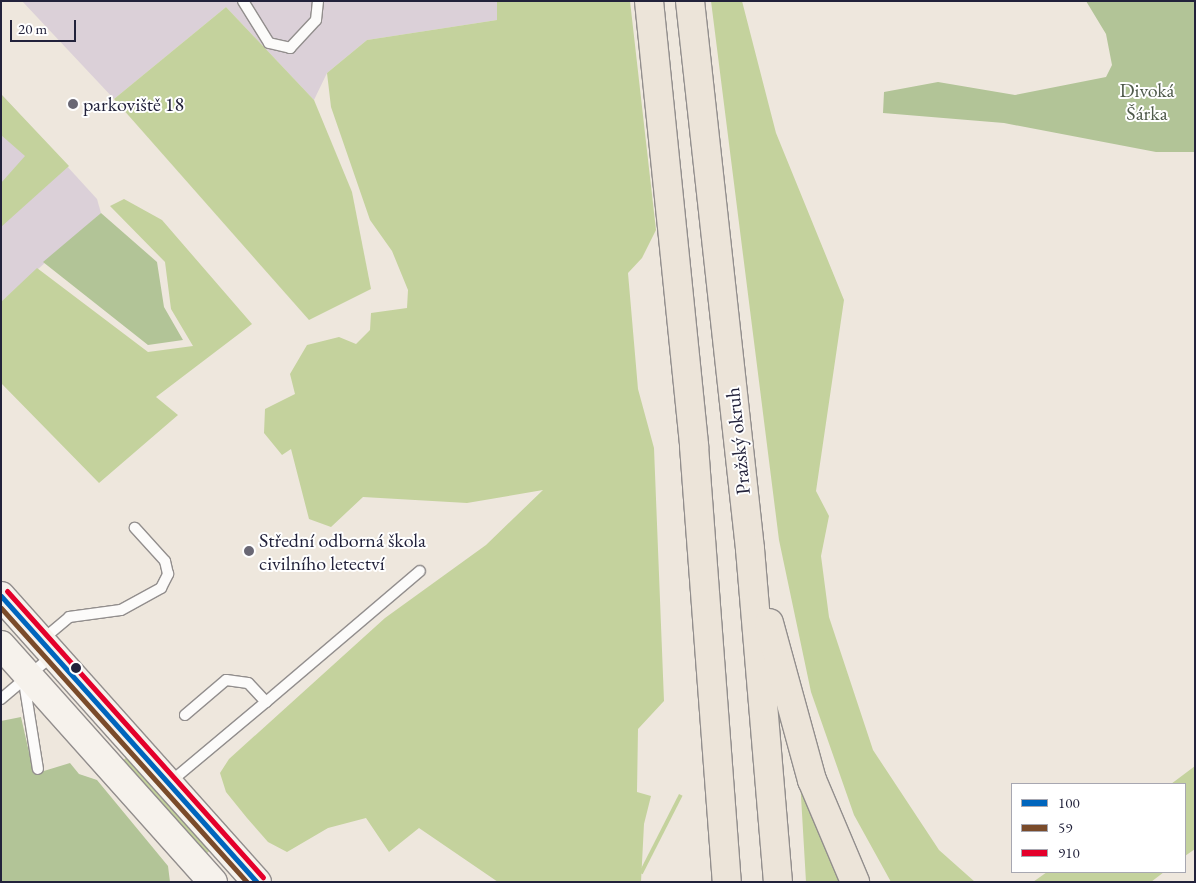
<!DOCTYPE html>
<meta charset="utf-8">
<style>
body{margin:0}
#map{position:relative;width:1196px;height:883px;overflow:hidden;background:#eee7dd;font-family:"EB Garamond",serif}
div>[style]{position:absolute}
.industrial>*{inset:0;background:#dbd0d8}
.green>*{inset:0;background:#c4d29d;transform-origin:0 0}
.forest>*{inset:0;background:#b2c497}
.roads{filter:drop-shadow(1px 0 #928e8d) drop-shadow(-1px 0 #928e8d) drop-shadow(0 1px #928e8d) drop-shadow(0 -1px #928e8d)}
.lane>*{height:10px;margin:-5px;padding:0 5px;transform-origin:5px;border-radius:5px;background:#fcfbfa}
.secondary>*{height:28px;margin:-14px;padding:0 14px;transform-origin:14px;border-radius:14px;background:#f6f2ec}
.highway>*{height:28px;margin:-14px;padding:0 14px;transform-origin:14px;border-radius:14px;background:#ece4d9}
.bus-1>*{height:5px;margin:-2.5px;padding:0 2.5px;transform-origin:2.5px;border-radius:2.5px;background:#0065bd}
.bus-2>*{height:5px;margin:-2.5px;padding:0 2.5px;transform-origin:2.5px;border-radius:2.5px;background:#7a4b2a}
.bus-3>*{height:5px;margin:-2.5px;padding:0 2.5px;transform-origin:2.5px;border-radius:2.5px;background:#e4002b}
.dots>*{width:14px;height:14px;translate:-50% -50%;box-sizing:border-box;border:2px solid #fff;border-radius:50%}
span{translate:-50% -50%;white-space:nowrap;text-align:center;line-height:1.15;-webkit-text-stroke:4px #fff;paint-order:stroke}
.park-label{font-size:20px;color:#4f5a4b}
.poi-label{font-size:20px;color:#22223b}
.left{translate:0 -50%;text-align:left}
.street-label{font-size:20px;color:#22223b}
.frame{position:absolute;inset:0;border:2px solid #22223b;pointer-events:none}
.legend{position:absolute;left:1011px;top:783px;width:175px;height:90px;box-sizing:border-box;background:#fff;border:1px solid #a7a7b1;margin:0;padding:6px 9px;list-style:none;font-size:15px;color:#22223b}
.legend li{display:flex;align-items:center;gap:10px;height:25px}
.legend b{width:25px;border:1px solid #a7a7b1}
.scale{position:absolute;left:10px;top:20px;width:66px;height:22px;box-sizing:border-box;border:2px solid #22223b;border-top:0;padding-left:6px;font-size:15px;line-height:18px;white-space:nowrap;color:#22223b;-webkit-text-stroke:4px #fff;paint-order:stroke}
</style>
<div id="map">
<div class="industrial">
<i style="clip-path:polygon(22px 1px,497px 1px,497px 20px,367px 40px,327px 73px,314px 100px,226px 7px,114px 99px)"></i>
<i style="clip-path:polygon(1px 94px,97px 199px,101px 213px,1px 302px)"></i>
</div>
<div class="green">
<i style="clip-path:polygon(497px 1px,630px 1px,656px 230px,642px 258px,628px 273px,638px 389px,654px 448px,664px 701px,638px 729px,637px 792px,651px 796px,644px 824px,641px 882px,498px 882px,419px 828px,389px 852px,366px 818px,328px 828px,287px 852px,268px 842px,247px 818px,226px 792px,220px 773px,229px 759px,385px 618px,486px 545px,543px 490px,467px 503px,363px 497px,331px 527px,309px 519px,291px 449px,282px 455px,264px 433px,265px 409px,295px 394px,290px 374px,307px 345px,339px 337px,356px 344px,370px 330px,371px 313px,407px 308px,408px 290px,392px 251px,370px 220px,331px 107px,327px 73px,367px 40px,497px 20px)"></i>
<i style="clip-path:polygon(711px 1px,742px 1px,776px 133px,844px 300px,816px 491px,829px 516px,821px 556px,829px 617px,873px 750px,939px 850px,975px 882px,891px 882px,854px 815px,811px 692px,779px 540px)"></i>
<i style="clip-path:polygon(226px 7px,314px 100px,352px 192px,371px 289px,309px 320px,114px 99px)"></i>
<i style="clip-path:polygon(1px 94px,69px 166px,1px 227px,1px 183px,25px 156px,1px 135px)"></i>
<i style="clip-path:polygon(124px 199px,162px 220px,252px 324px,156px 397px,178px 415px,99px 483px,1px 383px,1px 302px,37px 268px,148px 352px,193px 346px,171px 309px,165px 262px,110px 206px)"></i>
<i style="left:128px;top:756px;width:125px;height:8px;rotate:48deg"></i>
<i style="clip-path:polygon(1195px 766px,1195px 849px,1185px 856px,1185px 784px,1171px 784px)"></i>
<i style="clip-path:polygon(800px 779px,817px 828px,839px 882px,806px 882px)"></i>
<i style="left:679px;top:794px;width:4px;height:88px;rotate:27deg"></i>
<i style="clip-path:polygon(1047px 872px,1164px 872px,1151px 882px,1033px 882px)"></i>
</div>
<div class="forest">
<i style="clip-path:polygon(1086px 1px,1195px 1px,1195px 152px,1156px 152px,1004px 123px,883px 113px,884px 92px,938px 82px,1015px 95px,1106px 77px,1112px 65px,1106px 34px)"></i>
<i style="clip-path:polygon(101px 213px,157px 262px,164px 307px,183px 340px,148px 345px,43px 262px)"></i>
<i style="clip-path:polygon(21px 717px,34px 774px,70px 763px,79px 774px,97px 780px,168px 866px,170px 882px,1px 882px,1px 721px)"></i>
</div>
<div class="roads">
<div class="lane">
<i style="left:243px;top:1px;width:49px;rotate:58.2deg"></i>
<i style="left:269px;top:43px;width:22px;rotate:13deg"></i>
<i style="left:290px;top:48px;width:38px;rotate:-47deg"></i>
<i style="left:316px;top:20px;width:19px;rotate:-84deg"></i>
<i style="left:42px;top:640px;width:35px;rotate:-40deg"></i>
<i style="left:69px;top:617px;width:52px;rotate:-7.7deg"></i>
<i style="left:121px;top:610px;width:46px;rotate:-28.8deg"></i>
<i style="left:161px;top:588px;width:16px;rotate:-63deg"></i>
<i style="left:168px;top:574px;width:13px;rotate:-103deg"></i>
<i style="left:165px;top:561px;width:45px;rotate:-132.3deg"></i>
<i style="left:24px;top:682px;width:88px;rotate:80.9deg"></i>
<i style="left:1px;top:699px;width:68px;rotate:-40.2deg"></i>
<i style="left:266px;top:702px;width:202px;rotate:-40.4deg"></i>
<i style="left:169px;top:783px;width:126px;rotate:-39.9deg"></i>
<i style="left:266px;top:702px;width:26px;rotate:-133deg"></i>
<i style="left:248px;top:683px;width:22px;rotate:-172deg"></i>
<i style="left:226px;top:680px;width:54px;rotate:139.5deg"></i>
</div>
<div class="secondary">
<i style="left:1px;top:596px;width:384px;rotate:48.2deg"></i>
<i style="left:1px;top:645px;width:318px;rotate:48.2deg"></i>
</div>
<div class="highway">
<i style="left:649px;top:1px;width:447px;rotate:84.2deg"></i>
<i style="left:694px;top:446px;width:437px;rotate:85.7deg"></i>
<i style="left:690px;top:1px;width:551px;rotate:83.75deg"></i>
<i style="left:750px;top:549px;width:334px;rotate:85.2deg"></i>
<i style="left:769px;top:623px;width:163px;rotate:74.7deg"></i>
<i style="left:812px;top:780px;width:111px;rotate:67.1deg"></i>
</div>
</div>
<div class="bus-1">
<i style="left:1px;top:596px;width:384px;rotate:48.2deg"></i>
</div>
<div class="bus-2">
<i style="left:1px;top:608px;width:368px;rotate:48.1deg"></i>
</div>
<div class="bus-3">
<i style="left:7px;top:591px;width:384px;rotate:48.2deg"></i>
</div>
<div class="dots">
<i style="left:73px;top:104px;background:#696774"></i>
<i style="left:249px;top:551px;background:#696774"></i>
<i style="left:76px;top:668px;background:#22223b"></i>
</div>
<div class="park-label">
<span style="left:1147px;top:102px">Divoká<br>Šárka</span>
</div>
<div class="poi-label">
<span class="left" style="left:83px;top:104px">parkoviště 18</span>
<span class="left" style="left:259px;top:552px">Střední odborná škola<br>civilního letectví</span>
</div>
<div class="street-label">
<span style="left:738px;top:441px;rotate:-96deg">Pražský okruh</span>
</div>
<div class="frame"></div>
<ul class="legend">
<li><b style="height:6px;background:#0065bd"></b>100</li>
<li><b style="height:6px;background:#7a4b2a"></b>59</li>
<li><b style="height:6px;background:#e4002b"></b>910</li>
</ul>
<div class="scale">20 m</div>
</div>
